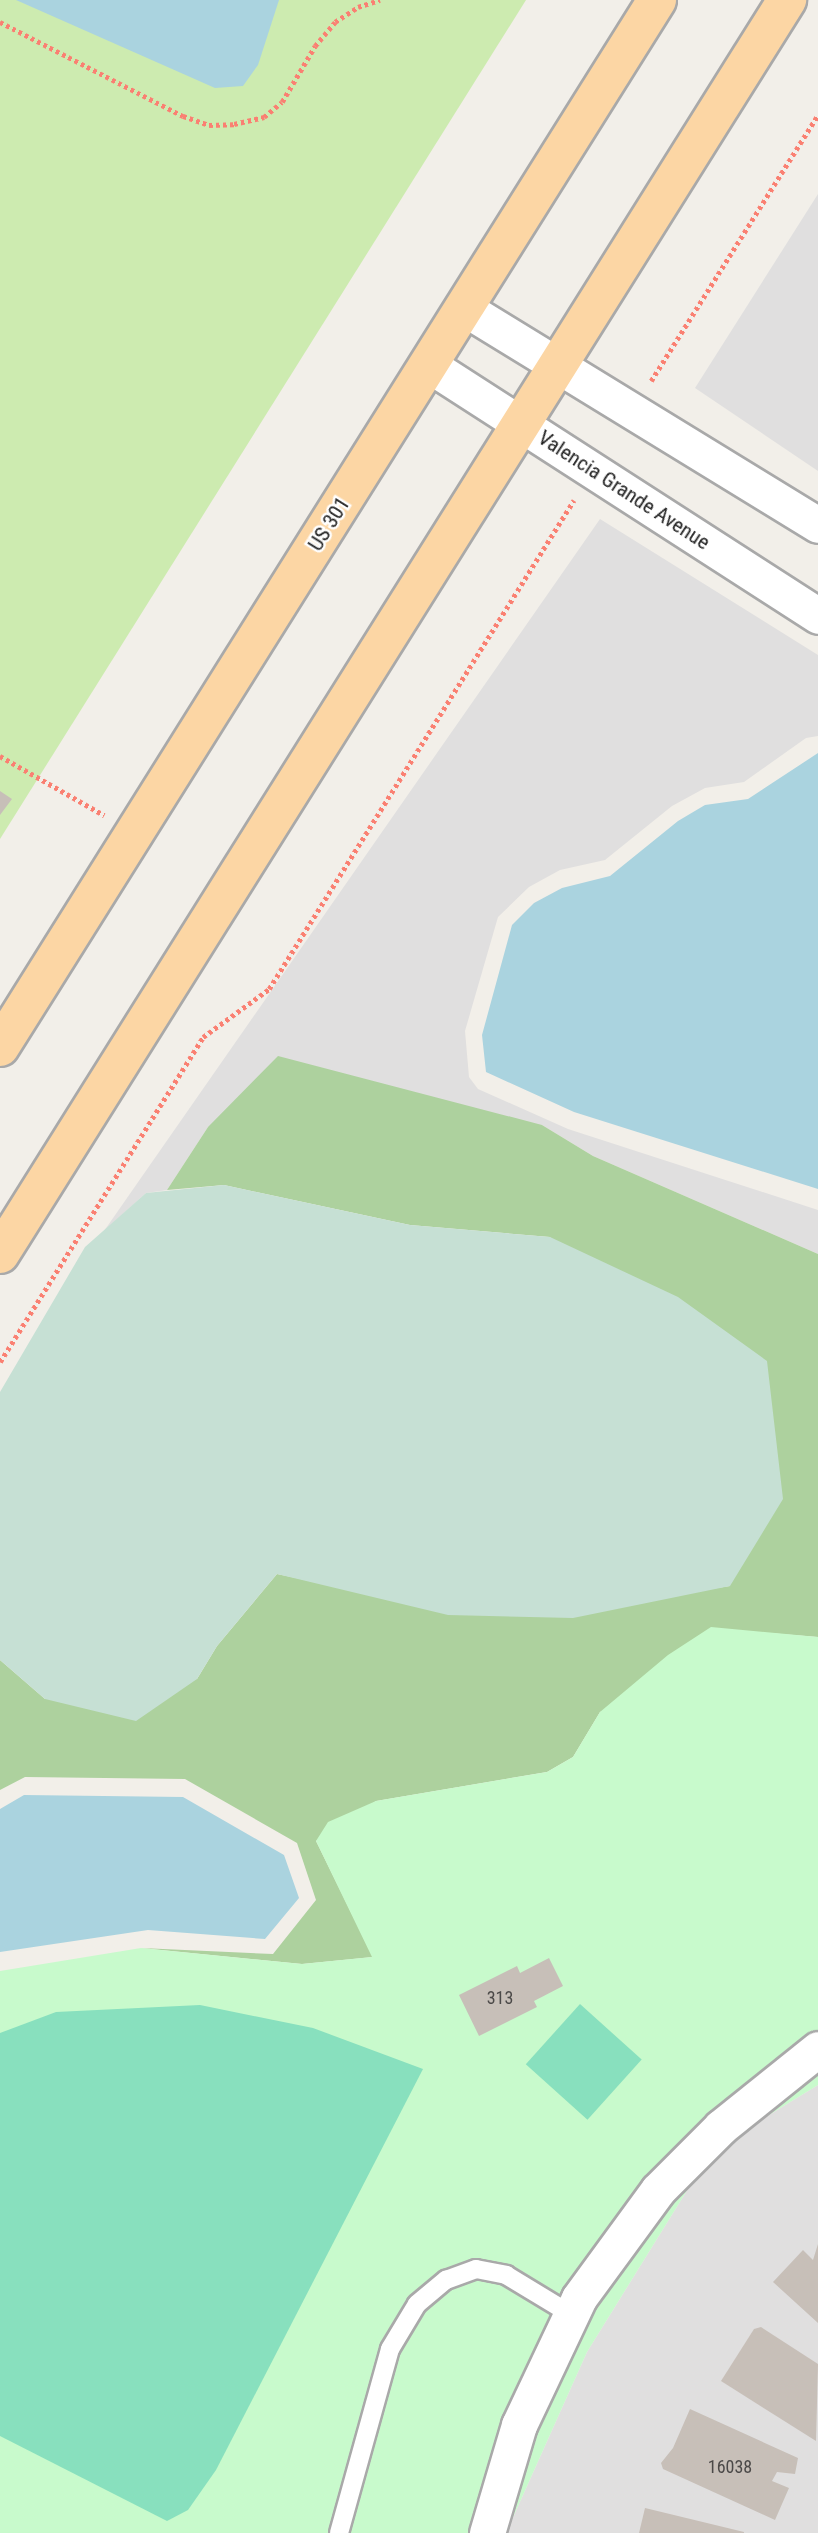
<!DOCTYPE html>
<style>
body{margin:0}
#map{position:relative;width:818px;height:2533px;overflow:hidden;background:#f2efe9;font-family:"Roboto Condensed",sans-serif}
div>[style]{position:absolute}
.residential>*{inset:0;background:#e0dfdf}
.grass>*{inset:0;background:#cdebb0}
.forest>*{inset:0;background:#add19e}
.wetland>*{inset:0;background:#c6e0d4}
.park>*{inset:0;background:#c8facc}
.pitch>*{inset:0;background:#88e0be;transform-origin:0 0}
.water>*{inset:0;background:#aad3df}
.building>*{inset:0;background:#c7bfb8}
.path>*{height:4.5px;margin-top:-2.25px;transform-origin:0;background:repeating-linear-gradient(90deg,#fa8072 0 3.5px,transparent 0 7px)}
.roads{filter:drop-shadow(2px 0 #a9a9a9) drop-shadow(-2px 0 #a9a9a9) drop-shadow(0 2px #a9a9a9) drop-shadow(0 -2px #a9a9a9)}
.service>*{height:18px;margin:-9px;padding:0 9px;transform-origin:9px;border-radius:9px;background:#fff}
.minor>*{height:35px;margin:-17.5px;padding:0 17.5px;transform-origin:17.5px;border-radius:17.5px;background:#fff}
.primary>*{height:38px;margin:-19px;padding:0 19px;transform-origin:19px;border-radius:19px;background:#fcd6a4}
span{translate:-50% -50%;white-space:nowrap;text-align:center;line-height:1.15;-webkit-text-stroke:5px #fff;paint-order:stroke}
.number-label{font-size:18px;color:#4b4948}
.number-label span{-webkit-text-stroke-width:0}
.street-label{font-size:21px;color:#222}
</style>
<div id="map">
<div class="residential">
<i style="clip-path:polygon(818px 194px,818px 471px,695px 388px)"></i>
<i style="clip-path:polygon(600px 519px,818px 655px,818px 736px,806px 738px,744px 782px,705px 788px,672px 806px,605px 860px,560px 870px,529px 887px,498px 917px,465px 1031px,469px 1077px,478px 1089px,568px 1129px,818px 1210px,818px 1254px,593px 1156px,542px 1125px,208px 1127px,167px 1190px,146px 1193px,104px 1231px)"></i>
<i style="clip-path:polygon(818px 2085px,818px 2533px,506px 2533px,587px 2352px,712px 2150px)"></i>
</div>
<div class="grass">
<i style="clip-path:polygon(0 0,526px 0,0 839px)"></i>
</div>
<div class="forest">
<i style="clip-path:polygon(278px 1056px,542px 1125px,593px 1156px,818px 1254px,818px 1637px,769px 1633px,600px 1712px,573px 1757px,547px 1772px,376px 1801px,316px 1841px,373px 1957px,302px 1964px,141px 1948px,273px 1954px,316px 1900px,297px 1843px,185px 1779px,25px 1777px,0 1790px,0 1660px,45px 1699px,197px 1679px,217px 1646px,277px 1574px,344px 1588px,659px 1597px,730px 1586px,550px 1237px,410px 1225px,224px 1185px,167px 1190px,208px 1127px)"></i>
</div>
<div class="wetland">
<i style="clip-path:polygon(224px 1185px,410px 1225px,550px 1237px,678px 1297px,767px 1361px,783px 1499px,730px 1586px,573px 1618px,448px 1615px,277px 1574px,217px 1646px,197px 1679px,136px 1721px,45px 1699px,0 1660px,0 1392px,85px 1247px,146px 1193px)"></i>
</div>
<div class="park">
<i style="clip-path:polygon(711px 1627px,818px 1637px,818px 2085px,712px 2150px,587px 2352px,506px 2533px,0 2533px,0 1971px,141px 1948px,302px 1964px,372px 1957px,316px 1841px,328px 1822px,376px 1801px,547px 1772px,573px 1757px,600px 1712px,668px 1655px)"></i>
</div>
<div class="pitch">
<i style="left:580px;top:2004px;width:83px;height:81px;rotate:42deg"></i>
<i style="clip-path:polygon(200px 2005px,313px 2028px,423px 2069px,216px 2470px,188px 2510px,167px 2521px,0 2436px,0 2033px,56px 2012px)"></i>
</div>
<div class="water">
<i style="clip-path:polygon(16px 0,279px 0,258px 65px,243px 86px,215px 88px)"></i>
<i style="clip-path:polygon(818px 753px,818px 1189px,574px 1112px,486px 1072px,482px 1035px,512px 925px,534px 903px,562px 888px,610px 876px,678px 821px,705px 805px,748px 799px)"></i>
<i style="clip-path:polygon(24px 1795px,183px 1797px,284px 1855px,299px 1898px,265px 1939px,148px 1930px,0 1952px,0 1809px)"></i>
</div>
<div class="building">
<i style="clip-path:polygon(0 791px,12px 799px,0 815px)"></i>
<i style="clip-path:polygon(549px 1958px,563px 1986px,534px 2001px,537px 2007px,479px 2036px,459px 1995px,517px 1966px,520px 1973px)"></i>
<i style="clip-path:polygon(818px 2244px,818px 2323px,773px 2282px,803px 2250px,813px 2260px)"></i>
<i style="clip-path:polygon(761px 2327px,818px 2364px,816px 2441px,721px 2381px,754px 2329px)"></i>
<i style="clip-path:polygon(690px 2409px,798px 2458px,795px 2474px,777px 2472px,772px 2481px,789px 2488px,775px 2520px,663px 2469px,661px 2463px,673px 2448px)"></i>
<i style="clip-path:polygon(645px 2508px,744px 2532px,744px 2533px,639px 2533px)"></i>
</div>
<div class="path">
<i style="left:0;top:22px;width:206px;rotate:27.2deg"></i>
<i style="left:183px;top:116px;width:28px;rotate:19deg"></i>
<i style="left:209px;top:125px;width:25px;rotate:-2deg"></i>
<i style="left:234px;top:124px;width:31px;rotate:-13deg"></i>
<i style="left:264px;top:117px;width:23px;rotate:-40deg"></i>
<i style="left:282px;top:102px;width:65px;rotate:-59.5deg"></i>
<i style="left:315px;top:46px;width:31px;rotate:-50deg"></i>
<i style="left:335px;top:22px;width:27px;rotate:-33deg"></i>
<i style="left:358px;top:7px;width:23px;rotate:-18deg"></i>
<i style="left:651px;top:381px;width:314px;rotate:-57.9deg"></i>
<i style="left:0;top:756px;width:120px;rotate:29.6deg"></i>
<i style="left:0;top:1362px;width:383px;rotate:-58deg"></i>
<i style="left:203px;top:1037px;width:82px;rotate:-36deg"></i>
<i style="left:269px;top:989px;width:576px;rotate:-58.05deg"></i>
</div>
<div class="roads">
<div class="service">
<i style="left:339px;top:2533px;width:191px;rotate:-74.5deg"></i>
<i style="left:390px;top:2349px;width:52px;rotate:-59deg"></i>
<i style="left:417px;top:2304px;width:38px;rotate:-40deg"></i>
<i style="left:446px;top:2280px;width:32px;rotate:-20deg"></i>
<i style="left:476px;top:2269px;width:31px;rotate:11deg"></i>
<i style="left:506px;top:2275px;width:77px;rotate:31.2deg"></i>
</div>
<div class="minor">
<i style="left:464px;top:308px;width:415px;rotate:31.5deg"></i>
<i style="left:429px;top:365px;width:463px;rotate:32.8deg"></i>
<i style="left:487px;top:2533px;width:113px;rotate:-73.5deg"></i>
<i style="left:519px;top:2425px;width:140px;rotate:-64.7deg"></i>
<i style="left:579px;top:2298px;width:134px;rotate:-53.8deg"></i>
<i style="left:658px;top:2190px;width:89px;rotate:-45deg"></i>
<i style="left:721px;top:2127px;width:124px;rotate:-38.8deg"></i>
</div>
<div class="primary">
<i style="left:0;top:1047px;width:1236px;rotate:-57.89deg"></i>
<i style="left:0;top:1254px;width:1481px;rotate:-57.89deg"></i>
</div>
</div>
<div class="number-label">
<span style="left:500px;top:1998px">313</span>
<span style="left:730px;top:2467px">16038</span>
</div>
<div class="street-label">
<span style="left:624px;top:490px;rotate:33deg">Valencia Grande Avenue</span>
<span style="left:329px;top:524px;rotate:-58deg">US 301</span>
</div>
</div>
